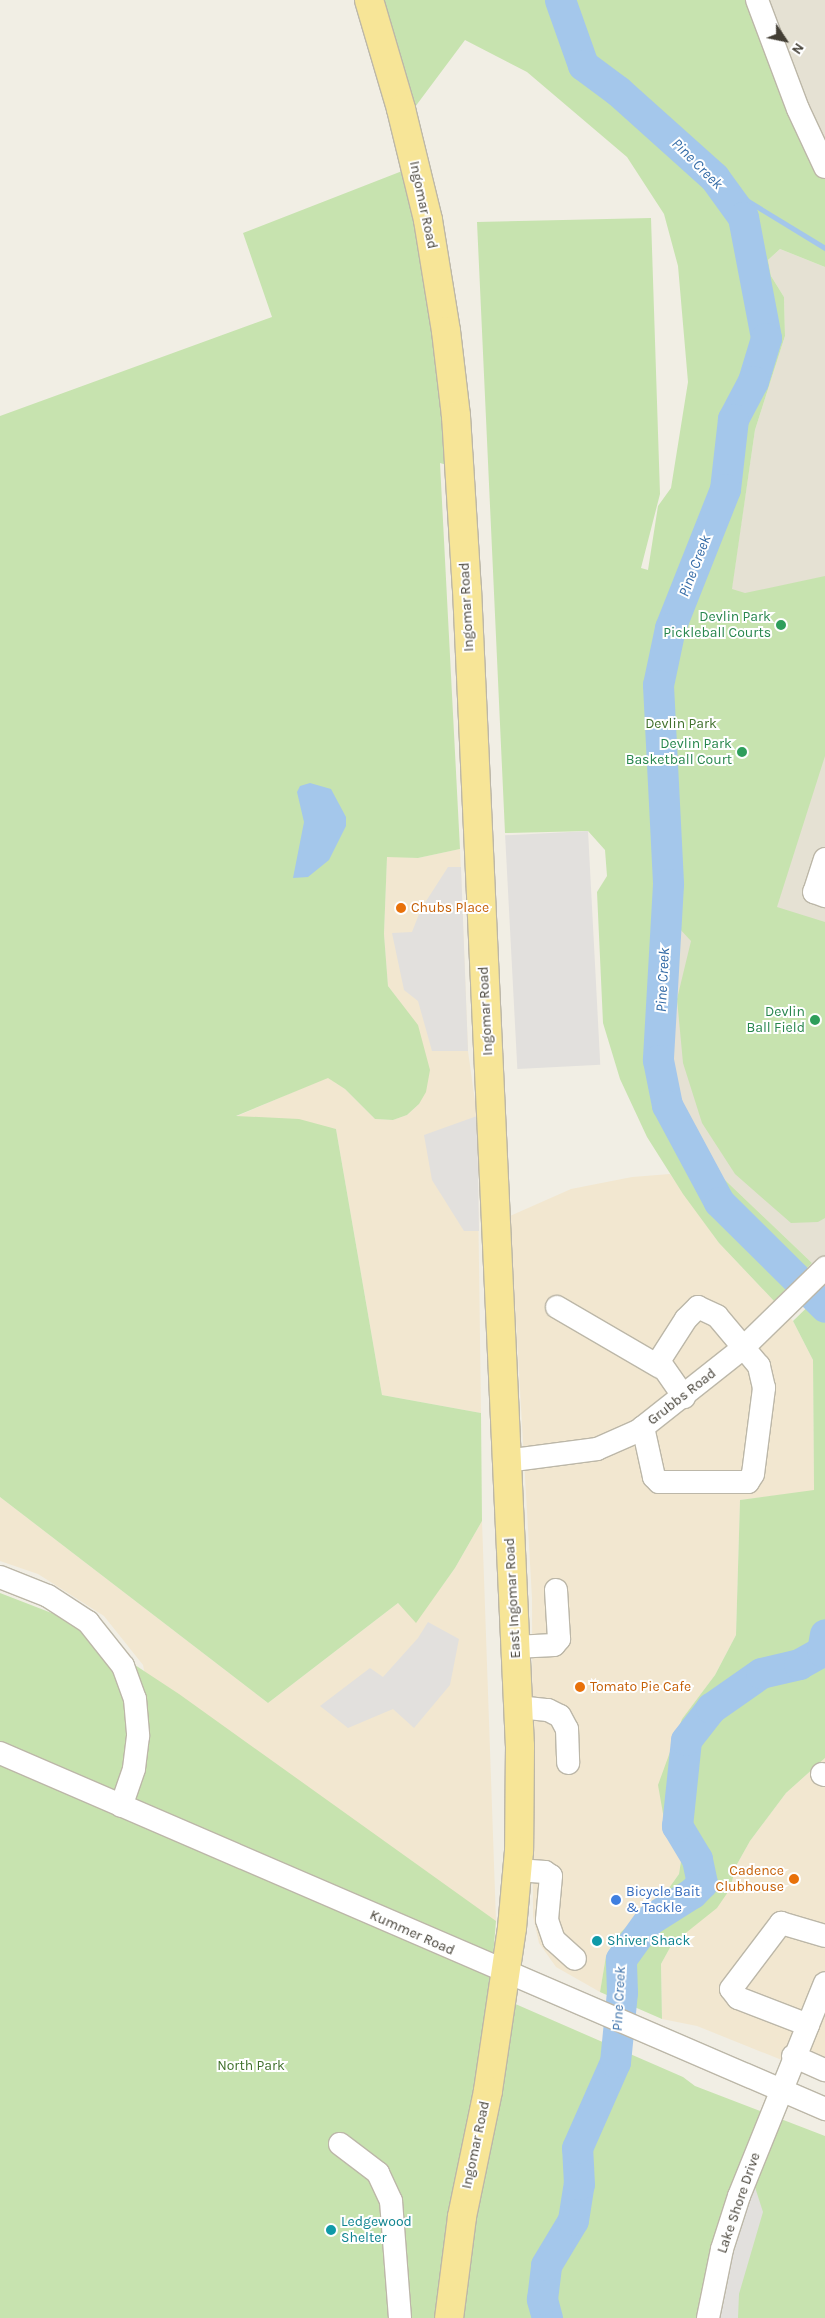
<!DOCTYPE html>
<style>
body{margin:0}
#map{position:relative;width:825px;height:2318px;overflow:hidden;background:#f1eee4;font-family:Karla,sans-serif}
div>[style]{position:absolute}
.residential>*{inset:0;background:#e5e1d3}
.commercial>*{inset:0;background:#f2e7d0}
.green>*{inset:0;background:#c7e3af}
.parking>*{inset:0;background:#e2e0dd;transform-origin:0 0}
.water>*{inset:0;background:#a4c7eb}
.stream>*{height:5px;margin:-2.5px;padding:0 2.5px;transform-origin:2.5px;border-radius:2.5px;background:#a4c7eb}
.river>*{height:31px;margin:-15.5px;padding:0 15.5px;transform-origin:15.5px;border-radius:15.5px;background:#a4c7eb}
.roads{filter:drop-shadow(1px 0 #bcb7a8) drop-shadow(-1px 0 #bcb7a8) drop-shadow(0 1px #bcb7a8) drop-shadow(0 -1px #bcb7a8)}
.minor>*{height:22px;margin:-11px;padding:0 11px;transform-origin:11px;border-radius:11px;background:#fff}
.major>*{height:28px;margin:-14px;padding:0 14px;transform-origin:14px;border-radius:14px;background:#f7e597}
.dots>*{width:14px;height:14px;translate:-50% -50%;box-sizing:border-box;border:2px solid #fff;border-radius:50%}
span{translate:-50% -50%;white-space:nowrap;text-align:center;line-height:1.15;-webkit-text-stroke:4px #fff;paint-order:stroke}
.street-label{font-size:14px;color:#433f35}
.leisure-label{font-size:14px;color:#27864d}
.right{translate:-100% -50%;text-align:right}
.park-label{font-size:14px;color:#40702c}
.food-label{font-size:14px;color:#c56008}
.left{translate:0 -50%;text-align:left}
.shop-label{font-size:14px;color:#366cbe}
.culture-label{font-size:14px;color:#0d838f}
.water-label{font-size:15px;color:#356ca7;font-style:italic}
.north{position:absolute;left:760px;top:15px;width:50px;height:50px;-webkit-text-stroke:4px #fff;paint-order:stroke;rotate:124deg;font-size:14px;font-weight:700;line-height:20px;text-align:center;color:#433f35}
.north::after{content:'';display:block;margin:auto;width:18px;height:22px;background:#433f35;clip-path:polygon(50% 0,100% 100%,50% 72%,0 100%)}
</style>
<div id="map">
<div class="residential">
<i style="clip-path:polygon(757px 0,825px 0,825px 167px)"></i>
<i style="clip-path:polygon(780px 249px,825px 267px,825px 1279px,812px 1263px,703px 1159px,667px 1100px,658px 1024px,678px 930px,681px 820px,729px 606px,755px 430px,785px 336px,784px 297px,771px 276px,768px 260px)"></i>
</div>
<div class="commercial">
<i style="clip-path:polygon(460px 849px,468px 1051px,477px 1116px,481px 1413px,382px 1395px,336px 1129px,235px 1117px,328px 1077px,345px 1089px,375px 1119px,393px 1120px,407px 1115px,419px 1104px,400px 1002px,388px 986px,384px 934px,387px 856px,418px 858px)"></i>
<i style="clip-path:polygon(670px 1174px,719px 1243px,793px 1321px,813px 1360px,814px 1491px,740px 1500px,736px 1635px,715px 1675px,682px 1719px,675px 1846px,681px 1861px,679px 1874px,669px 1888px,642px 1911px,606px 1956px,600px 1992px,556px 1967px,539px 1943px,533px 1916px,532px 1598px,510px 1216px,571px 1189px,632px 1177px)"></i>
<i style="clip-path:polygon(0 1497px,268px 1703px,398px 1603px,416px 1622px,455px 1568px,482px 1521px,496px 1921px,485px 1930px,156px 1728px,143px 1665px,104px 1616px,38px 1574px,0 1561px)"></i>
<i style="clip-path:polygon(825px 1758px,825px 2063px,814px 2073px,697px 2026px,662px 2019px,661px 1964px,672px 1944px,730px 1889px,736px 1866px,750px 1841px,786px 1793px)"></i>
</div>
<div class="green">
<i style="clip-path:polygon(369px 0,757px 0,825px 167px,825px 267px,780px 249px,768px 260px,771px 276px,784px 297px,785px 336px,755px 430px,732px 589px,745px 593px,825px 576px,825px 756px,777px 907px,825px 922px,825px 1218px,818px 1222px,791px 1223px,735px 1174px,702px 1123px,683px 1063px,677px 999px,691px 941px,678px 927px,658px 1024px,667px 1100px,703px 1159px,812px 1263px,774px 1301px,719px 1243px,683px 1194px,647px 1137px,620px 1079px,603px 1023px,597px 892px,607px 876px,605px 850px,588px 831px,505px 833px,477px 222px,651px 218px,660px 494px,641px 568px,648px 570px,658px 506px,671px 488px,688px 382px,678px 266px,664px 214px,627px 157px,527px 72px,465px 40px,415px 107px,401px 109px)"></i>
<i style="clip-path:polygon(415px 166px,460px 469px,440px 463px,460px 849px,418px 858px,387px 857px,384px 934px,388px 986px,418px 1025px,430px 1070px,426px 1092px,419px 1104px,407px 1115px,393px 1120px,375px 1119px,345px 1089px,328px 1078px,236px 1116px,299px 1119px,336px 1129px,382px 1395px,481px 1413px,482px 1521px,455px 1568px,416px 1623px,398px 1603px,268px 1703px,0 1497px,0 416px,272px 317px,243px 233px)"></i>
<i style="clip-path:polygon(825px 1290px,825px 1758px,786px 1793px,750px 1841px,736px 1866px,730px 1889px,717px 1908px,672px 1944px,661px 1964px,662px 2019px,600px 1992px,606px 1956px,621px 1932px,669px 1888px,679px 1874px,681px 1861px,665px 1825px,658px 1785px,682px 1719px,715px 1675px,736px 1635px,740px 1500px,814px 1490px,813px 1360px,793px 1321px)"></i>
<i style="clip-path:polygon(0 1593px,62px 1617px,179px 1694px,496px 1921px,490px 1993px,683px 2077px,695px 2086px,825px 2136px,825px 2318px,0 2318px)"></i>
</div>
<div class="parking">
<i style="left:588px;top:831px;width:234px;height:83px;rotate:87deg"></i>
<i style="clip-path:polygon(448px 867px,461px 867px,468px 1051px,432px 1051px,418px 1001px,404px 990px,392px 933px,412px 932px,421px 909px)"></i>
<i style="clip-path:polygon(477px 1116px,479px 1231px,464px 1231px,432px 1180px,424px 1135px)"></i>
<i style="clip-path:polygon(428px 1622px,459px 1639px,450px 1685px,414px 1728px,393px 1709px,348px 1728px,320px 1706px,370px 1668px,383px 1677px,418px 1638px)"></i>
<i style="clip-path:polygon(753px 2181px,763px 2212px,739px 2294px,738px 2318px,719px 2318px,725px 2264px)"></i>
</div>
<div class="water">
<i style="clip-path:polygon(310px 783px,331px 789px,346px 817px,346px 826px,329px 860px,308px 877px,293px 878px,304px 822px,297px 792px,300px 786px)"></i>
</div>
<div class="stream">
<i style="left:720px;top:184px;width:123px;rotate:31.4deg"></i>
</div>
<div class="river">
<i style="left:560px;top:0;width:69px;rotate:70.5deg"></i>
<i style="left:583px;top:65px;width:44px;rotate:36.6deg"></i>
<i style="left:618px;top:91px;width:129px;rotate:41.9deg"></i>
<i style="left:714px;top:177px;width:49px;rotate:54.1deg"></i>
<i style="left:743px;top:217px;width:123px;rotate:79.2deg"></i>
<i style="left:766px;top:338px;width:45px;rotate:106.8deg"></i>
<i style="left:753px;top:381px;width:43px;rotate:117.8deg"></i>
<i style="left:733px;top:419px;width:70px;rotate:96.5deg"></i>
<i style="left:725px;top:489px;width:149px;rotate:111.6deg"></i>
<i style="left:670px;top:628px;width:58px;rotate:101.9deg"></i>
<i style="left:658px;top:685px;width:199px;rotate:87.1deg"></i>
<i style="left:668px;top:884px;width:176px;rotate:93.3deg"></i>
<i style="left:658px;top:1060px;width:46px;rotate:78.7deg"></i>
<i style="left:667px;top:1105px;width:110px;rotate:61.8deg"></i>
<i style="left:719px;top:1202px;width:149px;rotate:44.7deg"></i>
<i style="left:547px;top:2318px;width:20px;rotate:-105deg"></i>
<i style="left:542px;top:2299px;width:34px;rotate:-83deg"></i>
<i style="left:546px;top:2265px;width:52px;rotate:-59deg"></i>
<i style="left:573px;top:2220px;width:36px;rotate:-81deg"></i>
<i style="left:579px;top:2184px;width:36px;rotate:-93deg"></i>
<i style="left:577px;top:2148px;width:94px;rotate:-66.2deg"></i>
<i style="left:615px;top:2062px;width:70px;rotate:-84.3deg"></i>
<i style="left:622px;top:1992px;width:33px;rotate:-92deg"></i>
<i style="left:621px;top:1959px;width:48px;rotate:-54.3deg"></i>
<i style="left:649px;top:1920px;width:51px;rotate:-32.1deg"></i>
<i style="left:692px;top:1893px;width:14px;rotate:-45deg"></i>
<i style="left:702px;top:1883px;width:25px;rotate:-102deg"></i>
<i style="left:697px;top:1859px;width:39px;rotate:-121deg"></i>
<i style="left:677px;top:1826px;width:86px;rotate:-84deg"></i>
<i style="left:686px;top:1740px;width:41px;rotate:-52deg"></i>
<i style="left:711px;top:1708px;width:61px;rotate:-35deg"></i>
<i style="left:761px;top:1673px;width:39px;rotate:-13deg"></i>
<i style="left:799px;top:1664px;width:26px;rotate:-29deg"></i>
<i style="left:822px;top:1651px;width:17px;rotate:-80deg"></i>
</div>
<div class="roads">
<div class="minor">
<i style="left:757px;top:0;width:116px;rotate:69.4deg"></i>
<i style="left:798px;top:109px;width:64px;rotate:65deg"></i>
<i style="left:825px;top:859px;width:35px;rotate:108deg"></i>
<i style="left:814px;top:892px;width:12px;rotate:20deg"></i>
<i style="left:557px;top:1307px;width:119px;rotate:30.2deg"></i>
<i style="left:643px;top:1427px;width:51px;rotate:77.6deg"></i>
<i style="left:654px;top:1477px;width:7px;rotate:45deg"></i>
<i style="left:659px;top:1482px;width:89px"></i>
<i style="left:748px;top:1482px;width:9px;rotate:-58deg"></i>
<i style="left:753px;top:1474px;width:87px;rotate:-82.7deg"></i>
<i style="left:764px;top:1388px;width:23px;rotate:-103deg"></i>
<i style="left:759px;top:1366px;width:65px;rotate:-130deg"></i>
<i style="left:717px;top:1316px;width:21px;rotate:-155deg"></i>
<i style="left:698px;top:1307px;width:17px;rotate:135deg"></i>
<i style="left:686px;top:1319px;width:50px;rotate:122.7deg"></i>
<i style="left:659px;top:1361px;width:44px;rotate:55.2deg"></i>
<i style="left:506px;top:1461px;width:92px;rotate:-7.5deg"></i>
<i style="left:597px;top:1449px;width:45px;rotate:-23.7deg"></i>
<i style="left:638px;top:1431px;width:134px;rotate:-38.3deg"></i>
<i style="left:743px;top:1348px;width:115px;rotate:-44.3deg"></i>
<i style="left:0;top:1577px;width:52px;rotate:21.6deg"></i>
<i style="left:48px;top:1596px;width:48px;rotate:33deg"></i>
<i style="left:88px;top:1622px;width:56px;rotate:51.5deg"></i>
<i style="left:123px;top:1666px;width:35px;rotate:70deg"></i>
<i style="left:135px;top:1699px;width:37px;rotate:85deg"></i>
<i style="left:138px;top:1736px;width:33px;rotate:97deg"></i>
<i style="left:134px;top:1769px;width:39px;rotate:109deg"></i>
<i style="left:515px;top:1647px;width:39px;rotate:-3deg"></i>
<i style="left:554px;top:1645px;width:8px;rotate:-50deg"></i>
<i style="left:559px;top:1639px;width:49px;rotate:-93.5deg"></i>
<i style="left:518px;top:1707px;width:30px;rotate:6deg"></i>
<i style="left:548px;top:1710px;width:13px;rotate:27deg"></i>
<i style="left:560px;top:1716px;width:15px;rotate:62deg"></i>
<i style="left:567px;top:1729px;width:34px;rotate:88deg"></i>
<i style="left:0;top:1753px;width:899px;rotate:23.34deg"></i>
<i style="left:822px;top:1774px;width:3px;rotate:18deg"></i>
<i style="left:517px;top:1870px;width:28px;rotate:4deg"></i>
<i style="left:545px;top:1872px;width:7px;rotate:34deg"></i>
<i style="left:551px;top:1876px;width:44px;rotate:95.2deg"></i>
<i style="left:547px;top:1920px;width:21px;rotate:71deg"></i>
<i style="left:554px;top:1940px;width:28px;rotate:42deg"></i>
<i style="left:808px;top:2025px;width:45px;rotate:-68deg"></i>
<i style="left:793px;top:2056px;width:35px;rotate:24deg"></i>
<i style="left:340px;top:2144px;width:48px;rotate:37.3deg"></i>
<i style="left:378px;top:2173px;width:31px;rotate:65deg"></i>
<i style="left:391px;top:2201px;width:117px;rotate:85.6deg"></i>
<i style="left:708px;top:2318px;width:70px;rotate:-78.5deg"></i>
<i style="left:722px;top:2249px;width:56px;rotate:-72.2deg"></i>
<i style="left:739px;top:2196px;width:184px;rotate:-68deg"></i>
<i style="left:808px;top:2025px;width:75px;rotate:-158.9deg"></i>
<i style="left:738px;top:1998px;width:11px;rotate:-128deg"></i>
<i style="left:731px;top:1989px;width:83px;rotate:-52.9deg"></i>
<i style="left:781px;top:1923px;width:46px;rotate:16.5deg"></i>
</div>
<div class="major">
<i style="left:369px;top:0;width:114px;rotate:73.6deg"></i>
<i style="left:401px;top:109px;width:114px;rotate:76.3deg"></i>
<i style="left:428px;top:220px;width:112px;rotate:80.8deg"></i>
<i style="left:446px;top:331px;width:86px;rotate:83.3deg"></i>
<i style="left:456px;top:416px;width:173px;rotate:86.4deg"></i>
<i style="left:467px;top:589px;width:1158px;rotate:87.38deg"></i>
<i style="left:520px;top:1746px;width:105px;rotate:90.5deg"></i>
<i style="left:519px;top:1851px;width:77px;rotate:95.2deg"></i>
<i style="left:512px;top:1928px;width:165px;rotate:98.4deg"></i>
<i style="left:488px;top:2091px;width:129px;rotate:101.7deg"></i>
<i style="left:462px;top:2217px;width:102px;rotate:97.3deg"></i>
</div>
</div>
<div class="dots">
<i style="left:781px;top:625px;background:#2e9e5b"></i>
<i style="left:742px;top:752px;background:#2e9e5b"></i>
<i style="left:401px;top:908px;background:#e8710a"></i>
<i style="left:815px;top:1020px;background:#2e9e5b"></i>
<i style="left:580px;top:1687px;background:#e8710a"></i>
<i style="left:794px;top:1879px;background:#e8710a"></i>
<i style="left:616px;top:1900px;background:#3f7fe0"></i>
<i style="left:597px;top:1941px;background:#0f9aa8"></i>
<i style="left:331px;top:2230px;background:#0f9aa8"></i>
</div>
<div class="street-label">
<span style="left:423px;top:205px;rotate:78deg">Ingomar Road</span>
<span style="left:467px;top:607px;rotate:-93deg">Ingomar Road</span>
<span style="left:486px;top:1011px;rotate:-93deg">Ingomar Road</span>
<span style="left:682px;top:1397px;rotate:-38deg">Grubbs Road</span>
<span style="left:513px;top:1598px;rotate:-93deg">East Ingomar Road</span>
<span style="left:412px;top:1933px;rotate:24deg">Kummer Road</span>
<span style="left:476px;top:2145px;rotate:-78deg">Ingomar Road</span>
<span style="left:739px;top:2203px;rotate:-71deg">Lake Shore Drive</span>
</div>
<div class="leisure-label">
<span class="right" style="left:771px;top:625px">Devlin Park<br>Pickleball Courts</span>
<span class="right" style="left:732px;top:752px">Devlin Park<br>Basketball Court</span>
<span class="right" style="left:805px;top:1020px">Devlin<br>Ball Field</span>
</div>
<div class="park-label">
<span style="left:681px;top:724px">Devlin Park</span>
<span style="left:251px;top:2066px">North Park</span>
</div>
<div class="food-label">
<span class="left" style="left:411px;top:908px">Chubs Place</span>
<span class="left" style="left:590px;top:1687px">Tomato Pie Cafe</span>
<span class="right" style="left:784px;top:1879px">Cadence<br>Clubhouse</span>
</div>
<div class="shop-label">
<span class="left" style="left:626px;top:1900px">Bicycle Bait<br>&amp; Tackle</span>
</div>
<div class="culture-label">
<span class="left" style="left:607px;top:1941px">Shiver Shack</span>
<span class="left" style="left:341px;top:2230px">Ledgewood<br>Shelter</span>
</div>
<div class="water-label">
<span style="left:697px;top:164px;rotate:45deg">Pine Creek</span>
<span style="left:695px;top:566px;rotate:-69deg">Pine Creek</span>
<span style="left:663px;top:980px;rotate:-87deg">Pine Creek</span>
<span style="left:619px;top:1999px;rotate:-87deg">Pine Creek</span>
</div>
<div class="north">N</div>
</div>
